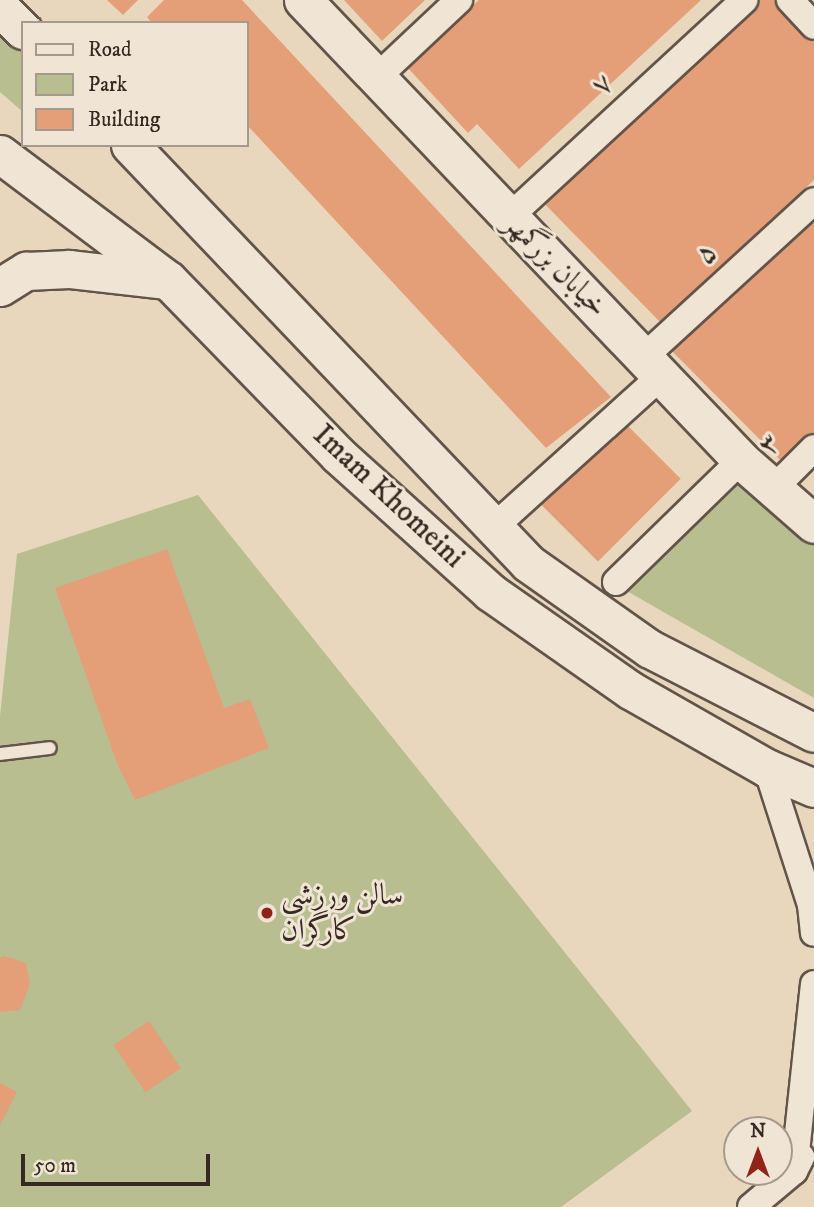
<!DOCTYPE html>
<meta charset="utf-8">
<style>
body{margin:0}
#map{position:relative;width:814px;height:1207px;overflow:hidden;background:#e8d7bd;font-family:"IM FELL DW Pica",Amiri,serif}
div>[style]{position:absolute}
.green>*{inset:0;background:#b8be90}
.building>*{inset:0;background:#e49f79;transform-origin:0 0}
.roads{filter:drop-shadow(2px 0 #625449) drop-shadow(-2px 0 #625449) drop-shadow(0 2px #625449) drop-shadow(0 -2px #625449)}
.lane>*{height:12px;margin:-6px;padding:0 6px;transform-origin:6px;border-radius:6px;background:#f0e5d4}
.street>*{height:26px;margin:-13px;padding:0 13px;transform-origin:13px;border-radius:13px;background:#f0e5d4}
.secondary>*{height:37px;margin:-18.5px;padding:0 18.5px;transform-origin:18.5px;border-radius:18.5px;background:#f0e5d4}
.dots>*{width:19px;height:19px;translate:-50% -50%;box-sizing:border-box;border:4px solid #f0e5d4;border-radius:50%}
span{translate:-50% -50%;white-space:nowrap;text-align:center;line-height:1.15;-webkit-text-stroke:6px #f0e5d4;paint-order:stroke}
.street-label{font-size:30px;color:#362822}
.poi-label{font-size:30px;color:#362822}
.left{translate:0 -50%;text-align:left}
.legend{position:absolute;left:21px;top:21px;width:228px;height:126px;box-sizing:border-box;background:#f0e5d4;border:2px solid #a6998d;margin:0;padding:9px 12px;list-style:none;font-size:21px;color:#362822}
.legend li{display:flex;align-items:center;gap:14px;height:35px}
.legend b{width:35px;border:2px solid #a6998d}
.north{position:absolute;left:723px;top:1116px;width:70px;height:70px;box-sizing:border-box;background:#f0e5d4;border:2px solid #a6998d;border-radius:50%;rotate:0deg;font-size:19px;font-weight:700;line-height:28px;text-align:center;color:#362822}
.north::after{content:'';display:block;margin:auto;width:24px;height:32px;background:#8f2418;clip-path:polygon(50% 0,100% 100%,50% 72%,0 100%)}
.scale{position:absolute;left:21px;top:1154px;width:189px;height:32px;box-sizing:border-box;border:4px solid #362822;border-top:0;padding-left:9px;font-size:21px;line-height:24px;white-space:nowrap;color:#362822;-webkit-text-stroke:5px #f0e5d4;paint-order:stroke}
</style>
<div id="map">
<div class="green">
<i style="clip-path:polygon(0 20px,23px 42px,23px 112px,0 92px)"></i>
<i style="clip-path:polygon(740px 478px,814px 544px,814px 698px,625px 590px)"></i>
<i style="clip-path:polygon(198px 495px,692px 1111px,561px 1207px,0 1207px,0 716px,17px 554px)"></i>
</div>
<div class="building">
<i style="clip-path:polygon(107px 0,138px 0,123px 15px)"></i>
<i style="clip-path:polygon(164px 0,242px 0,611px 397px,546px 448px,247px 125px,247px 23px,152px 23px,147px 17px)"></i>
<i style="clip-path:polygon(344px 0,425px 0,382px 41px)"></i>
<i style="clip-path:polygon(479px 0,701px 0,519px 169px,477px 124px,468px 133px,407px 67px)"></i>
<i style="clip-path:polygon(746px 0,786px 0,814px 30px,814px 180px,660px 322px,536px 195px)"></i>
<i style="clip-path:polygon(814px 206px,814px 434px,783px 463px,665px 344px)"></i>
<i style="left:622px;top:420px;width:83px;height:117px;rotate:45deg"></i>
<i style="clip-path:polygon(167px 549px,224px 708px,250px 699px,269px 748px,135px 800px,117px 763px,55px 588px)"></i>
<i style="clip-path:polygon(4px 956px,26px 963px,30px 984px,20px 1010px,0 1012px,0 958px)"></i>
<i style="left:149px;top:1021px;width:57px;height:43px;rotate:56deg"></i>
<i style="clip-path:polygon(0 1083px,17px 1092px,0 1125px)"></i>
</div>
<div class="roads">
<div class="lane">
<i style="left:0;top:754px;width:50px;rotate:-6.8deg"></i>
</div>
<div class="street">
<i style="left:790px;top:0;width:35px;rotate:47deg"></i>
<i style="left:376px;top:78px;width:114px;rotate:-43.2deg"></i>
<i style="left:507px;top:219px;width:323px;rotate:-42.7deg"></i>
<i style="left:645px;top:356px;width:229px;rotate:-42.5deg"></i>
<i style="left:772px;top:490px;width:59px;rotate:-45deg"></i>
<i style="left:494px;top:527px;width:225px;rotate:-42.1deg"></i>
<i style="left:616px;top:582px;width:175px;rotate:-44.3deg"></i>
<i style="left:767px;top:768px;width:144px;rotate:72.2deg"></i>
<i style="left:811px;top:905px;width:28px;rotate:84deg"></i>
<i style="left:794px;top:1171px;width:188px;rotate:-83.9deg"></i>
<i style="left:751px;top:1207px;width:56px;rotate:-39.9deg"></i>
<i style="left:794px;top:1171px;width:16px;rotate:-63deg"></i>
</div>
<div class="secondary">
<i style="left:303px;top:0;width:635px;rotate:46.4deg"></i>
<i style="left:741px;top:460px;width:97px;rotate:41.2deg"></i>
<i style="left:0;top:8px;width:32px;rotate:44deg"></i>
<i style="left:130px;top:145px;width:577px;rotate:46.4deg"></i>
<i style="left:528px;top:563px;width:149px;rotate:35.2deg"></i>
<i style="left:650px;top:649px;width:184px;rotate:27.1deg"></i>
<i style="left:0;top:154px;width:210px;rotate:36.9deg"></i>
<i style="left:168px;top:280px;width:244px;rotate:45.8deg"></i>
<i style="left:338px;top:455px;width:205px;rotate:42deg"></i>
<i style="left:490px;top:592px;width:171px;rotate:35deg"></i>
<i style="left:630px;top:690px;width:158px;rotate:29.7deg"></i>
<i style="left:767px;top:768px;width:51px;rotate:23.1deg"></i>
<i style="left:0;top:287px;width:31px;rotate:-32deg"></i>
<i style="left:26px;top:271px;width:43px;rotate:-2.7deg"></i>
<i style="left:69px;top:269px;width:98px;rotate:6.5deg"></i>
</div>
</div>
<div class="dots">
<i style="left:267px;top:913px;background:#8f2418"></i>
</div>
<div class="street-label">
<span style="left:603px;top:85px;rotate:-43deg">۷</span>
<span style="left:707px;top:254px;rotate:-43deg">۵</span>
<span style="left:555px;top:266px;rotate:45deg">خیابان بزرگمهر</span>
<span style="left:770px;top:445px;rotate:-45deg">۳</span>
<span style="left:388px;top:497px;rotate:43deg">Imam Khomeini</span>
</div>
<div class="poi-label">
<span class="left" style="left:281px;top:913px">سالن ورزشی<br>کارگران</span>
</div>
<ul class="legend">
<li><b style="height:9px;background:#f0e5d4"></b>Road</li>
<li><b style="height:19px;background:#b8be90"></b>Park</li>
<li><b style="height:19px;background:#e49f79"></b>Building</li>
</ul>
<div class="north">N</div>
<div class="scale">50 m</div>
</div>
